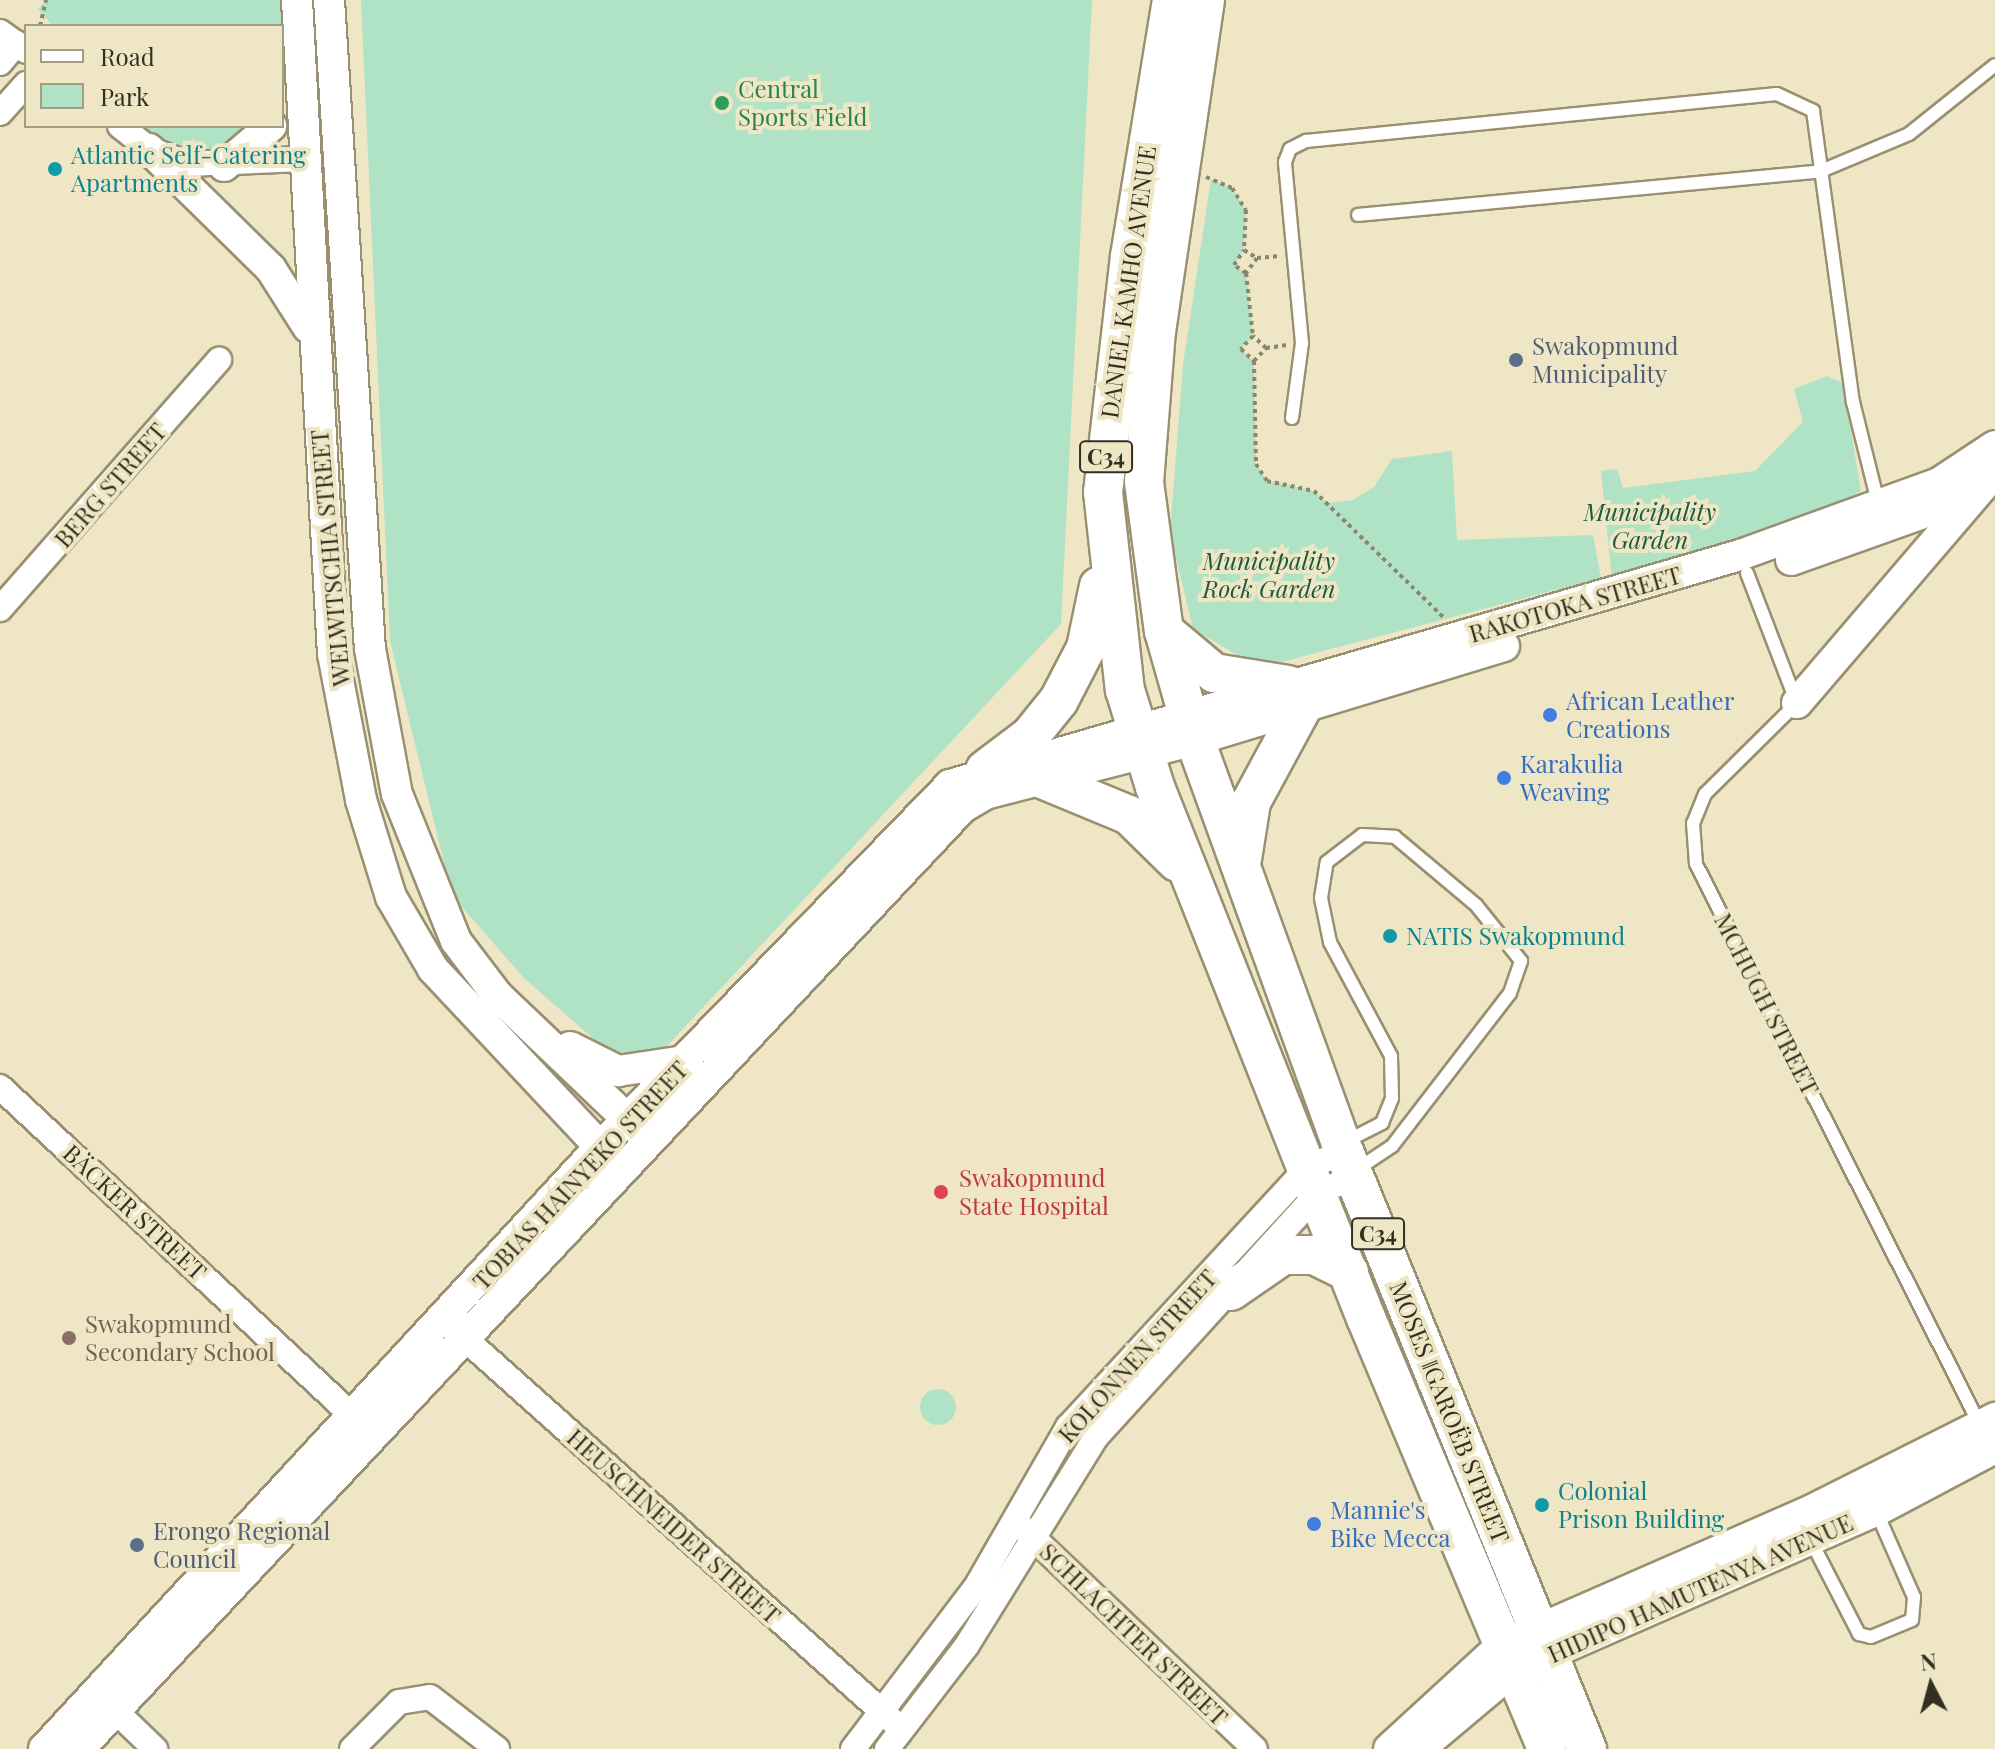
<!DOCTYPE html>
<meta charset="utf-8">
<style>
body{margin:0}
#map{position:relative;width:1995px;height:1749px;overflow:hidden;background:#eee6c4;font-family:"Playfair Display",serif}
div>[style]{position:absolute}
.green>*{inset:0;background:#b0e3c5}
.round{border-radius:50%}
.path>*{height:4px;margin-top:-2px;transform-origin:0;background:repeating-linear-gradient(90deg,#8b866f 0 4px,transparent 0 8px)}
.roads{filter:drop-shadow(2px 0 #989071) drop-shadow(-2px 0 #989071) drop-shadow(0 2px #989071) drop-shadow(0 -2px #989071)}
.service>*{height:12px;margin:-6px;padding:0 6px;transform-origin:6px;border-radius:6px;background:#fff}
.minor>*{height:24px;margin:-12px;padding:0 12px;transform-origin:12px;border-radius:12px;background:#fff}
.tertiary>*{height:30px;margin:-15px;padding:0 15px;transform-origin:15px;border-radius:15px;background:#fff}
.primary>*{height:38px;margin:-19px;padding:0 19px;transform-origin:19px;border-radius:19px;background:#fff}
.dots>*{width:22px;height:22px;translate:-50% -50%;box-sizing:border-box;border:4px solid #eee6c4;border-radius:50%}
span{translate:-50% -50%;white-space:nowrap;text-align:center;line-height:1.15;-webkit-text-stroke:8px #eee6c4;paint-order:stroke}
.shield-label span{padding:2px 6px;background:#eee6c4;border:2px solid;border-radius:6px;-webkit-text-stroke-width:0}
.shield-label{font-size:22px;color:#333023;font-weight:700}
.leisure-label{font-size:24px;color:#27864d}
.left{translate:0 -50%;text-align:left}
.culture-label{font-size:24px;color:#0d838f}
.street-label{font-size:24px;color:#333023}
.service-label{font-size:24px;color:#4e5e75}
.park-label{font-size:24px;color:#195c3c;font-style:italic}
.shop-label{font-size:24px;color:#366cbe}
.health-label{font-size:24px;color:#be3a42}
.education-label{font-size:24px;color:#785e54}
.legend{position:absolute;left:24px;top:24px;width:260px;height:104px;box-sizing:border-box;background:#eee6c4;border:2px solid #a39d84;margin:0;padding:10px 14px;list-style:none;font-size:24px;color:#333023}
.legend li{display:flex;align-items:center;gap:16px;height:40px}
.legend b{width:40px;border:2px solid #a39d84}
.north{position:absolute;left:1891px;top:1645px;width:80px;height:80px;-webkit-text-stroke:6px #eee6c4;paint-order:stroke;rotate:354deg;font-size:22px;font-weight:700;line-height:32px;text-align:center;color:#333023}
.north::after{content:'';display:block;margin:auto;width:28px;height:36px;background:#333023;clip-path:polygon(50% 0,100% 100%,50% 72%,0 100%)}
</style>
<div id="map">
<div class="green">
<i style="clip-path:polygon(46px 0,288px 0,283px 74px,282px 26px,53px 26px,38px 9px)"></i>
<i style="clip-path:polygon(361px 0,1092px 0,1061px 624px,666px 1047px,618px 1060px,525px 979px,452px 896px,390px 641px)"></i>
<i style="clip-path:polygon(139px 126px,260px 126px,221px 155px,186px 154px,151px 140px)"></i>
<i style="clip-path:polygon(1211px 179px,1232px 188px,1246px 210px,1244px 250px,1234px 265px,1246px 273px,1253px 336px,1241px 349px,1254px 361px,1256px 464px,1267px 480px,1314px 491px,1328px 503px,1353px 500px,1374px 487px,1392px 459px,1452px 451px,1457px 540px,1593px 535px,1601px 578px,1259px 668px,1193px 629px,1170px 532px,1183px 365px)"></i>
<i style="clip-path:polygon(1827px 376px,1843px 383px,1861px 491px,1800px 525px,1612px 580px,1601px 471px,1617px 469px,1623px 488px,1755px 471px,1803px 422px,1794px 389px)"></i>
<i class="round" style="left:920px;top:1389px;width:36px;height:36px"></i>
</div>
<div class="path">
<i style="left:40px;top:26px;width:27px;rotate:-77deg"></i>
<i style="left:1206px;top:177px;width:28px;rotate:23deg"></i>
<i style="left:1232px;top:188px;width:26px;rotate:58deg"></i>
<i style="left:1246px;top:210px;width:40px;rotate:92.9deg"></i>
<i style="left:1257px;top:258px;width:21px;rotate:-5deg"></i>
<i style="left:1246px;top:273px;width:14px;rotate:-146deg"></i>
<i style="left:1234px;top:265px;width:18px;rotate:-56deg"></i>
<i style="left:1244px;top:250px;width:15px;rotate:32deg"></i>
<i style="left:1257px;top:258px;width:19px;rotate:126deg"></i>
<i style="left:1246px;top:273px;width:63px;rotate:83.7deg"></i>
<i style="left:1266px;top:348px;width:21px;rotate:-8deg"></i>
<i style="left:1254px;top:361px;width:18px;rotate:-47deg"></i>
<i style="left:1266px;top:348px;width:18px;rotate:-137deg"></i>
<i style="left:1253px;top:336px;width:18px;rotate:133deg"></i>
<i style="left:1241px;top:349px;width:18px;rotate:43deg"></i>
<i style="left:1254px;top:361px;width:103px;rotate:88.9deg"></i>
<i style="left:1256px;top:464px;width:20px;rotate:57deg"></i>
<i style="left:1267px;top:481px;width:48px;rotate:12deg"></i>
<i style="left:1314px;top:491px;width:182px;rotate:44.3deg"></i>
</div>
<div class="roads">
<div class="service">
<i style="left:1358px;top:215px;width:465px;rotate:-5.4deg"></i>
<i style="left:1821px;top:171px;width:95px;rotate:-22.8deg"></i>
<i style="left:1909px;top:134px;width:110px;rotate:-38.7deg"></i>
<i style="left:1292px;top:418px;width:76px;rotate:-82.4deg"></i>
<i style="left:1302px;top:343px;width:182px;rotate:-95.4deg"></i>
<i style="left:1285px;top:162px;width:14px;rotate:-69deg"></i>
<i style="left:1290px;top:149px;width:18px;rotate:-27deg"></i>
<i style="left:1306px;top:141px;width:473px;rotate:-5.7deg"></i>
<i style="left:1777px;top:94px;width:40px;rotate:25deg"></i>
<i style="left:1813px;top:111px;width:294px;rotate:82.2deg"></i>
<i style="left:1853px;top:402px;width:107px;rotate:76deg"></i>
<i style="left:1747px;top:573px;width:139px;rotate:69deg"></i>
<i style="left:1797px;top:703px;width:129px;rotate:135.3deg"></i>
<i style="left:1705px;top:794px;width:31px;rotate:112deg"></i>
<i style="left:1693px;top:823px;width:41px;rotate:85.8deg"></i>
<i style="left:1696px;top:864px;width:629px;rotate:63.15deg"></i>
<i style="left:1345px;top:1142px;width:42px;rotate:-27.2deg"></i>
<i style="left:1382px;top:1123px;width:27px;rotate:-68deg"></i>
<i style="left:1392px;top:1098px;width:42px;rotate:-91.4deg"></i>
<i style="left:1391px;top:1056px;width:129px;rotate:-118.2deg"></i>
<i style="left:1330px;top:942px;width:45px;rotate:-101.6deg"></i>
<i style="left:1321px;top:898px;width:36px;rotate:-81deg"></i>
<i style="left:1327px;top:862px;width:44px;rotate:-37.6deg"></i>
<i style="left:1362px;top:835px;width:33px;rotate:3deg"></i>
<i style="left:1395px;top:837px;width:106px;rotate:40deg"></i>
<i style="left:1476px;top:905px;width:72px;rotate:51.2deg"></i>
<i style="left:1521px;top:961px;width:34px;rotate:109deg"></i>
<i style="left:1510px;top:993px;width:193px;rotate:127.6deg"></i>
<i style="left:1392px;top:1146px;width:43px;rotate:146.3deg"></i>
<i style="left:1811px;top:1541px;width:105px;rotate:62.7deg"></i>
<i style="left:1859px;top:1634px;width:12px;rotate:14deg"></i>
<i style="left:1871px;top:1637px;width:44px;rotate:-22.5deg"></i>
<i style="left:1912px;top:1620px;width:23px;rotate:-85deg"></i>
<i style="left:1914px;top:1597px;width:94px;rotate:-113.8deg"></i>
</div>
<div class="minor">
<i style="left:0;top:32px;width:32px;rotate:36deg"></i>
<i style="left:0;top:63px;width:26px;rotate:-50deg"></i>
<i style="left:0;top:113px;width:39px;rotate:-48deg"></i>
<i style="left:120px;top:126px;width:37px;rotate:38deg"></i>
<i style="left:149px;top:149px;width:42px;rotate:21deg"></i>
<i style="left:188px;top:164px;width:114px;rotate:-2.5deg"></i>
<i style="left:0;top:609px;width:332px;rotate:-48.7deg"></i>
<i style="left:0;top:1087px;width:497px;rotate:43deg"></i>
<i style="left:453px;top:1328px;width:596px;rotate:41.8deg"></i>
<i style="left:1023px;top:1528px;width:320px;rotate:43.6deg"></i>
<i style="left:102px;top:1698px;width:74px;rotate:43.9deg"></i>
<i style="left:352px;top:1749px;width:66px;rotate:-45deg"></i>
<i style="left:399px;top:1702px;width:31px;rotate:-9deg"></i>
<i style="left:430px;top:1697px;width:85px;rotate:37.8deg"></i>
<i style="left:853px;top:1749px;width:203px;rotate:-52.8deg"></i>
<i style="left:976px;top:1587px;width:185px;rotate:-60.1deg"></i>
<i style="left:1068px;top:1427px;width:355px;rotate:-47.3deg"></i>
<i style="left:1309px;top:1166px;width:39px;rotate:-21deg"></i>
<i style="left:887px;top:1749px;width:131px;rotate:-52.4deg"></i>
<i style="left:967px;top:1645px;width:245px;rotate:-58.2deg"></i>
<i style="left:1096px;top:1437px;width:331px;rotate:-47.7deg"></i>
<i style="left:1319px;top:1192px;width:39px;rotate:-23deg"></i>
</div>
<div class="tertiary">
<i style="left:297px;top:0;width:655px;rotate:86.85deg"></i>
<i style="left:333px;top:654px;width:149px;rotate:79.1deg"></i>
<i style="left:361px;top:800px;width:102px;rotate:72.8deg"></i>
<i style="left:391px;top:897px;width:83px;rotate:59.7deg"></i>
<i style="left:433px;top:969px;width:265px;rotate:46.8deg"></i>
<i style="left:329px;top:0;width:650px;rotate:86.39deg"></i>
<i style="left:370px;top:649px;width:147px;rotate:79.5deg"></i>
<i style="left:397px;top:794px;width:158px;rotate:68.1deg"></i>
<i style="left:456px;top:941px;width:68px;rotate:52.8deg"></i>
<i style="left:497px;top:995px;width:197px;rotate:43.6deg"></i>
<i style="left:149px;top:149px;width:171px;rotate:44.5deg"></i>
<i style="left:271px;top:269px;width:69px;rotate:57.5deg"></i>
<i style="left:224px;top:166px;width:62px;rotate:-40.4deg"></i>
<i style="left:1791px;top:560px;width:143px;rotate:-19.6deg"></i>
<i style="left:1926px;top:512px;width:78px;rotate:-28.2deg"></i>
<i style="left:1797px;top:703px;width:286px;rotate:-49.4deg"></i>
<i style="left:570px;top:1047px;width:54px;rotate:26.6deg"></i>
<i style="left:618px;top:1071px;width:67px;rotate:-8.6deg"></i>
<i style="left:44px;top:1749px;width:818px;rotate:-47.28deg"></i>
<i style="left:599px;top:1148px;width:505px;rotate:-45.96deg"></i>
<i style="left:950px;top:785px;width:823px;rotate:-16.23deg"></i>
<i style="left:1740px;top:555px;width:212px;rotate:-19.9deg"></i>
<i style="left:1939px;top:483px;width:67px;rotate:-33.5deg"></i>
<i style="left:79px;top:1749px;width:1290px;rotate:-46.82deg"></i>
<i style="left:962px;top:808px;width:27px;rotate:-31deg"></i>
<i style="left:985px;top:794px;width:217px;rotate:-14.4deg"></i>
<i style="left:1195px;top:740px;width:323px;rotate:-16.9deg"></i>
<i style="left:1389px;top:1749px;width:152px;rotate:-42.6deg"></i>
<i style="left:1501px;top:1646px;width:342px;rotate:-23.6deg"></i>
<i style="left:1814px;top:1509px;width:203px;rotate:-26.7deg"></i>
<i style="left:1419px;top:1749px;width:123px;rotate:-40deg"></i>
<i style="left:1513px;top:1670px;width:396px;rotate:-23.7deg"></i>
<i style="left:1876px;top:1511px;width:135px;rotate:-27.9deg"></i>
</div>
<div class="primary">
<i style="left:1172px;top:0;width:259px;rotate:99.3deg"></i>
<i style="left:1130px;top:256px;width:238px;rotate:96.5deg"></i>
<i style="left:1103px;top:492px;width:199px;rotate:83.7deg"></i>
<i style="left:1125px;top:690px;width:102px;rotate:72.8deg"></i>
<i style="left:1155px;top:787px;width:571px;rotate:68.33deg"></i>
<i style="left:1366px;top:1318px;width:467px;rotate:67.2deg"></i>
<i style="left:1205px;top:0;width:334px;rotate:98.4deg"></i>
<i style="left:1156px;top:330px;width:152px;rotate:94.5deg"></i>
<i style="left:1144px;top:482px;width:150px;rotate:82.4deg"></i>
<i style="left:1164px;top:631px;width:113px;rotate:74.1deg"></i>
<i style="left:1195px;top:740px;width:430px;rotate:70.1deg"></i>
<i style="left:1341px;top:1144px;width:653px;rotate:67.87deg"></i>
<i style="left:1164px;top:631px;width:65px;rotate:40deg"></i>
<i style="left:1214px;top:673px;width:75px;rotate:9.2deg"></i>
<i style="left:985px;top:770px;width:56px;rotate:-37.1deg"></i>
<i style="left:1030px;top:736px;width:46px;rotate:-51.1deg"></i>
<i style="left:1059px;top:700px;width:59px;rotate:-62.6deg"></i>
<i style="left:1086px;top:648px;width:63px;rotate:-78.2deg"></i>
<i style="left:1042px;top:779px;width:94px;rotate:22.5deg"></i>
<i style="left:1129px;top:815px;width:67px;rotate:44.4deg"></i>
<i style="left:1242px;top:859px;width:58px;rotate:-81deg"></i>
<i style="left:1251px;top:802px;width:111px;rotate:-61.6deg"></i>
<i style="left:1231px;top:1291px;width:63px;rotate:-34.7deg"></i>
<i style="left:1283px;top:1255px;width:31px"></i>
<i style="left:1314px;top:1255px;width:39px;rotate:26deg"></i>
</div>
</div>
<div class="dots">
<i style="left:722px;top:103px;background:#2e9e5b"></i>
<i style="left:55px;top:169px;background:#0f9aa8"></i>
<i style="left:1516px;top:360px;background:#5c6f8a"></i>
<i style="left:1550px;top:715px;background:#3f7fe0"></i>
<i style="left:1504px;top:778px;background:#3f7fe0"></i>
<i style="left:1390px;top:936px;background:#0f9aa8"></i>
<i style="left:941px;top:1192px;background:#e0444e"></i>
<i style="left:69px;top:1338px;background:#8d6e63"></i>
<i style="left:1542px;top:1505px;background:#0f9aa8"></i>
<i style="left:1314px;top:1524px;background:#3f7fe0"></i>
<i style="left:137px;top:1545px;background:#5c6f8a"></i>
</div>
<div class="shield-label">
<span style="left:1106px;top:457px">C34</span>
<span style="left:1378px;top:1234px">C34</span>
</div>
<div class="leisure-label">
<span class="left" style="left:738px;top:103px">Central<br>Sports Field</span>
</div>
<div class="culture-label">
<span class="left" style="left:71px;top:169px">Atlantic Self-Catering<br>Apartments</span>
<span class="left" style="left:1406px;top:936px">NATIS Swakopmund</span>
<span class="left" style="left:1558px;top:1505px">Colonial<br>Prison Building</span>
</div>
<div class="street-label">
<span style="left:1128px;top:282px;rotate:-82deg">DANIEL KAMHO AVENUE</span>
<span style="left:110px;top:485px;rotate:-49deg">BERG STREET</span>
<span style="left:330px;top:558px;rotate:-95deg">WELWITSCHIA STREET</span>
<span style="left:1575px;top:604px;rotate:-16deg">RAKOTOKA STREET</span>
<span style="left:1767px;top:1004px;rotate:63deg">MCHUGH STREET</span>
<span style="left:580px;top:1175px;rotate:-47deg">TOBIAS HAINYEKO STREET</span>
<span style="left:135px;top:1212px;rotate:43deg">BÄCKER STREET</span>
<span style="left:1137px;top:1356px;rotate:-48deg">KOLONNEN STREET</span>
<span style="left:1450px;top:1412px;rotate:68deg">MOSES ǁGAROËB STREET</span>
<span style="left:674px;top:1526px;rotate:42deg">HEUSCHNEIDER STREET</span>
<span style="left:1700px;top:1588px;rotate:-24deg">HIDIPO HAMUTENYA AVENUE</span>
<span style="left:1134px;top:1634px;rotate:44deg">SCHLACHTER STREET</span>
</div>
<div class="service-label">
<span class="left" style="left:1532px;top:360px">Swakopmund<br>Municipality</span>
<span class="left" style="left:153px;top:1545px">Erongo Regional<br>Council</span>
</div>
<div class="park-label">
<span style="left:1650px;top:526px">Municipality<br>Garden</span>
<span style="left:1269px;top:575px">Municipality<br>Rock Garden</span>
</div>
<div class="shop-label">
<span class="left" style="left:1566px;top:715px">African Leather<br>Creations</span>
<span class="left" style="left:1520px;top:778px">Karakulia<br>Weaving</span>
<span class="left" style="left:1330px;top:1524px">Mannie's<br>Bike Mecca</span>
</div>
<div class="health-label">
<span class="left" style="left:959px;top:1192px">Swakopmund<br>State Hospital</span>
</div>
<div class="education-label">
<span class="left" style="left:85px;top:1338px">Swakopmund<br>Secondary School</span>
</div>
<ul class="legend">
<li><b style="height:10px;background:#fff"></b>Road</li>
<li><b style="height:22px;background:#b0e3c5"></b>Park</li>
</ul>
<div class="north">N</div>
</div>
